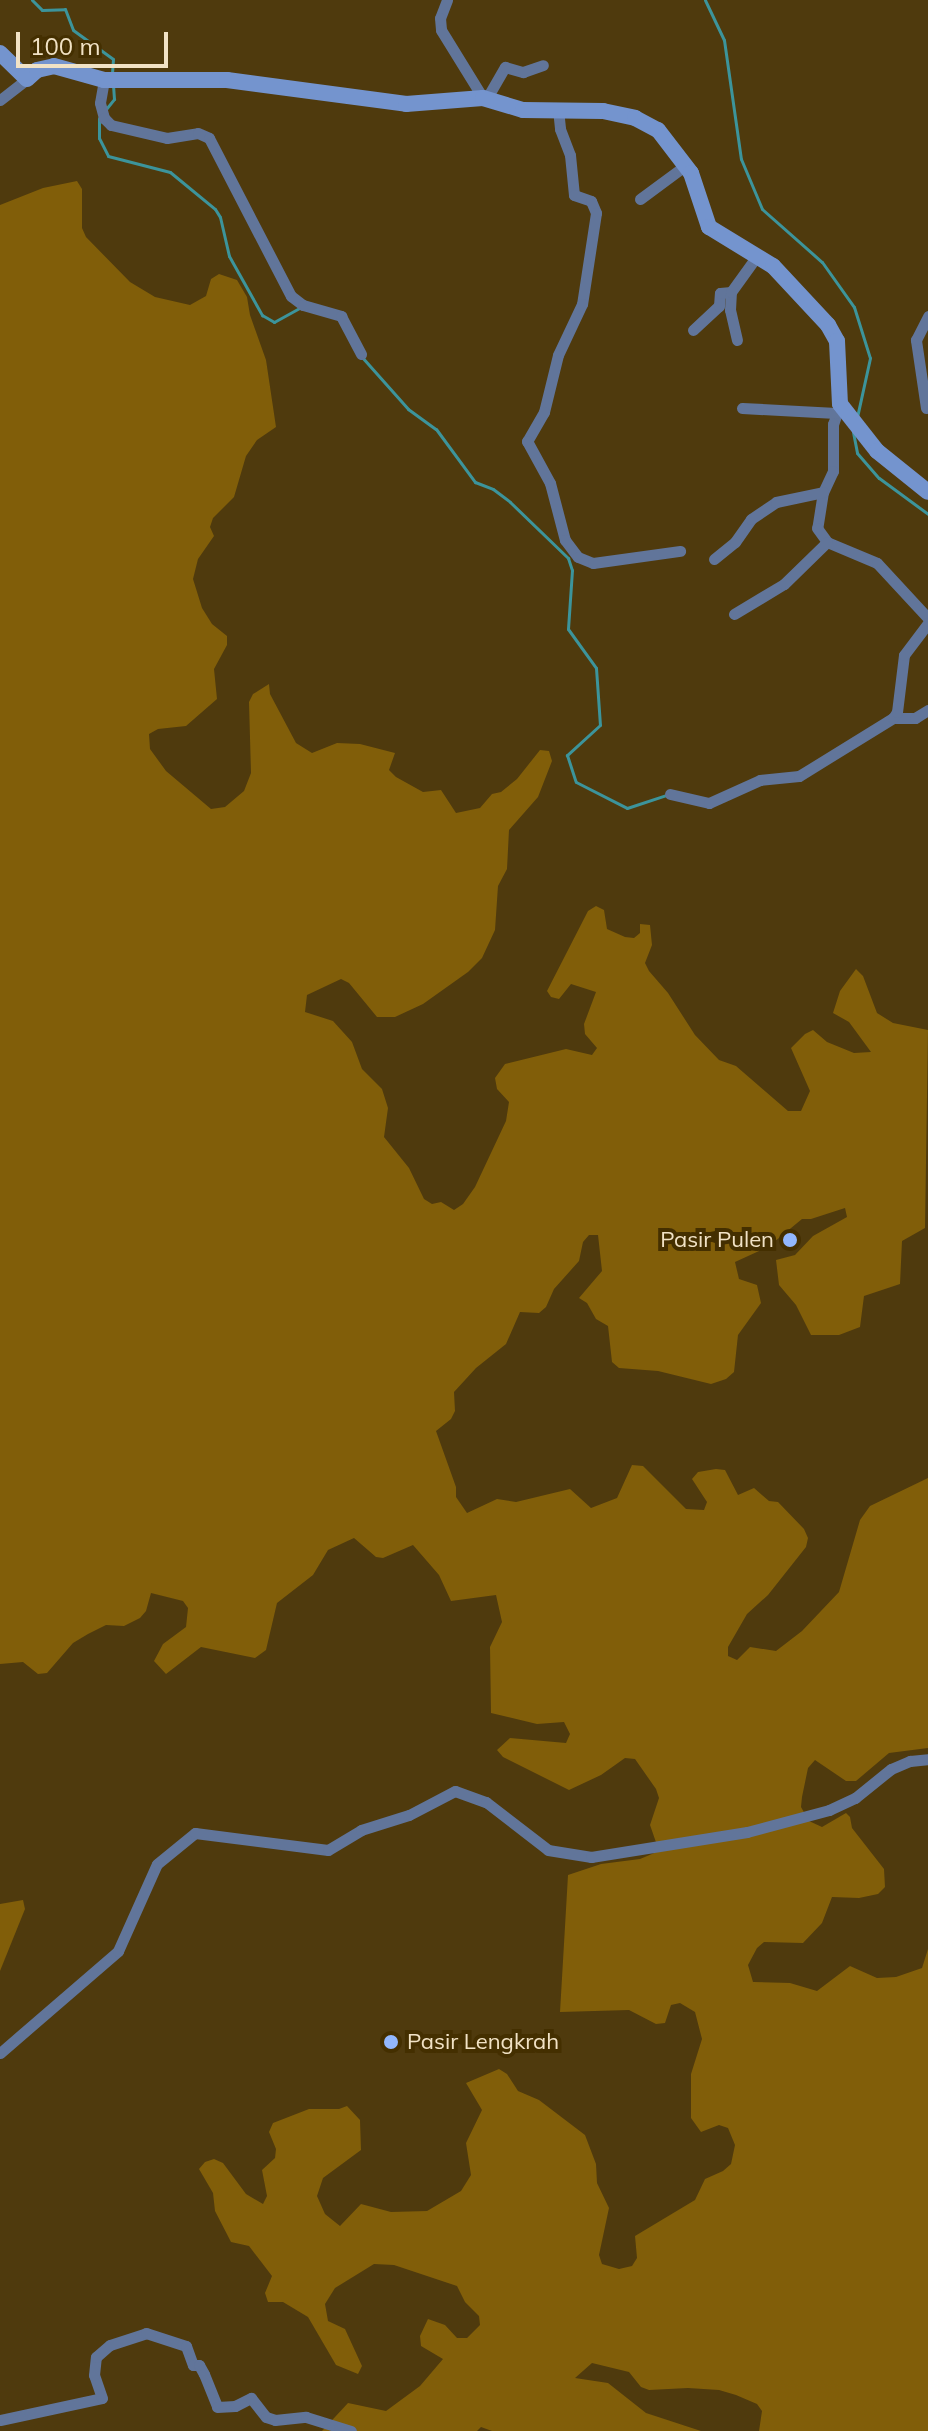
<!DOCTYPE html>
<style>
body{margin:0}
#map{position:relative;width:928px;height:2431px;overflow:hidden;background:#4f3a0d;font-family:Mulish,sans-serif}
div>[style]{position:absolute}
.green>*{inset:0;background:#815e09}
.stream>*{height:3px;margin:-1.5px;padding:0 1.5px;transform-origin:1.5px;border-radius:1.5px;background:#3c949b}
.street>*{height:11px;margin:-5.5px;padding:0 5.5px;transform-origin:5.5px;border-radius:5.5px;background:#61759a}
.secondary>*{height:16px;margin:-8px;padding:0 8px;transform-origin:8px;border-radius:8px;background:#7494ce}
.dots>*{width:22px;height:22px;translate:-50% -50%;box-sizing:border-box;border:4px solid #442f00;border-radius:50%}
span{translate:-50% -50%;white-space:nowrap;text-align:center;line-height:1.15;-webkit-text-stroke:8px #442f00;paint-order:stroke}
.poi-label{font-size:22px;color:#f1e2c5}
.right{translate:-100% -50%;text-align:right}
.left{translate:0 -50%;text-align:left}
.scale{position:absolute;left:16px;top:32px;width:152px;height:36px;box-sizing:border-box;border:4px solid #f1e2c5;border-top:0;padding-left:10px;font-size:24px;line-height:28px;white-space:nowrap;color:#f1e2c5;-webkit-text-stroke:6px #442f00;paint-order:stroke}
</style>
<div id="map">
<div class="green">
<i style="clip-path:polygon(77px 181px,82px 189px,82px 228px,86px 237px,130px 282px,155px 297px,190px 305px,206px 296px,211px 279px,219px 274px,237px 280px,247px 297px,250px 315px,266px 360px,276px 427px,257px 440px,246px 456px,234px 497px,213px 518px,210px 527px,214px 536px,198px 559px,193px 579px,202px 608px,212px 624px,227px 636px,227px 645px,214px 669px,217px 699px,186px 726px,158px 729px,149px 734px,150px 749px,166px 771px,211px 809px,225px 807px,244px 791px,251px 773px,249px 702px,253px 694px,269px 684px,270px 694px,296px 743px,312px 753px,337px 743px,360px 744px,395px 753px,389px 770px,396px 777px,423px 792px,441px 790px,456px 813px,480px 808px,492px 794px,501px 792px,517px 779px,540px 750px,549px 751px,552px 761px,538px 797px,509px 830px,507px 869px,498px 886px,495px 930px,482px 958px,468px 972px,423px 1004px,395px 1017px,377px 1017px,349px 983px,341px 979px,307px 995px,305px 1012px,333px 1021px,352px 1042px,362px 1069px,382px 1089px,388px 1108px,384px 1137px,409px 1168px,424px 1199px,432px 1204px,441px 1202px,454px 1210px,463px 1204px,475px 1187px,506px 1121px,509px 1102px,497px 1089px,495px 1078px,505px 1064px,566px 1049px,592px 1055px,597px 1048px,585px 1034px,584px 1024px,596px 992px,571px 984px,559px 999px,551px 997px,547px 991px,588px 911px,596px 906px,604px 910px,607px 929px,625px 937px,634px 938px,640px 933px,640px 924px,650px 925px,652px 945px,645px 963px,649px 971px,668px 993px,695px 1035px,719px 1060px,736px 1066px,788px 1111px,801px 1111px,810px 1091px,791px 1048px,805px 1034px,813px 1030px,827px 1042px,854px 1053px,871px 1052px,849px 1022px,833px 1013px,840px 991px,856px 969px,863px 976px,877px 1013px,893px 1023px,928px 1030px,925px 1228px,902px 1241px,900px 1284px,864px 1296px,860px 1327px,839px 1335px,811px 1335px,796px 1305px,779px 1285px,776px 1260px,795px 1255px,813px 1236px,847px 1217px,845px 1208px,811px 1219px,802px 1219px,768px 1247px,735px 1262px,739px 1279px,757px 1285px,761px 1303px,738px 1335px,734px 1372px,726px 1379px,711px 1384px,658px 1371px,619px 1368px,612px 1362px,608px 1326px,596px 1319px,587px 1303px,579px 1298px,602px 1271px,598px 1235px,589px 1235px,583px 1242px,579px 1261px,554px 1289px,546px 1307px,539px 1313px,520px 1312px,506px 1344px,476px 1368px,454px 1392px,455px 1411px,451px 1419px,436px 1431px,456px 1487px,456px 1497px,467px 1513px,497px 1499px,516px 1502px,570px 1489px,591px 1508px,617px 1498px,632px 1465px,643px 1466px,686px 1509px,704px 1510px,707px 1502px,692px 1479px,698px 1472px,716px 1469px,725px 1470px,738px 1495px,754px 1488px,769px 1501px,778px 1502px,804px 1529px,808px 1538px,806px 1547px,768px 1595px,747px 1614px,728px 1647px,728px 1656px,737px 1660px,750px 1647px,776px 1651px,802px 1631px,839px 1592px,860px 1520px,870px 1506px,928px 1478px,928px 1748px,889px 1753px,856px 1781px,846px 1781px,815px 1760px,808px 1768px,802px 1797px,801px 1807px,809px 1821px,822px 1827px,846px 1813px,850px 1817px,852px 1828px,884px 1869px,885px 1887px,878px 1894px,859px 1898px,832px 1897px,822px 1923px,803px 1943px,764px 1942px,757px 1948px,748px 1965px,753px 1982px,790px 1983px,817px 1991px,850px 1966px,877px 1978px,896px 1977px,922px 1968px,928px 1949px,928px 2431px,759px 2431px,762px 2411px,757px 2404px,736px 2395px,719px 2390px,688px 2388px,649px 2390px,641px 2387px,629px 2372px,592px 2363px,575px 2378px,608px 2383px,646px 2413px,701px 2431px,492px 2431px,481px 2427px,477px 2431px,322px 2431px,348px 2403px,386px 2411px,420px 2386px,443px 2359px,421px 2346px,420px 2336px,428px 2319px,445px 2325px,457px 2338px,467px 2338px,480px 2325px,479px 2316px,465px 2302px,457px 2286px,394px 2265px,374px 2264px,335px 2288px,325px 2304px,328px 2321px,345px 2329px,362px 2366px,358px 2374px,336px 2365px,308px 2317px,283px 2302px,268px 2302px,265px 2293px,272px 2276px,249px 2246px,231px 2242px,215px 2211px,213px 2193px,199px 2169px,205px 2162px,214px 2159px,223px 2163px,246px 2194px,263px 2204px,267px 2196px,262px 2170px,275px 2158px,276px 2149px,269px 2132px,273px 2123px,309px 2109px,339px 2109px,347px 2106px,360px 2120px,361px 2150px,323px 2178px,317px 2196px,325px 2214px,340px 2226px,361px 2204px,391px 2212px,427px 2211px,461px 2191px,471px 2175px,466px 2143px,482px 2110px,466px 2083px,499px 2069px,507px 2074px,518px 2091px,539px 2100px,585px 2135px,596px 2164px,597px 2183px,609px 2208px,599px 2255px,602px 2264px,619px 2269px,632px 2266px,637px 2258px,635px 2236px,695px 2200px,705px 2179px,723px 2171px,731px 2164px,735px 2145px,728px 2128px,719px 2125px,701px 2132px,691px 2118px,691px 2074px,702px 2039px,695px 2012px,680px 2003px,671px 2005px,665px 2023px,656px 2024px,629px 2010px,560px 2012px,568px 1875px,601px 1864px,640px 1859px,659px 1851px,650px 1825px,659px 1798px,656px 1789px,635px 1759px,625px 1758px,601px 1775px,569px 1790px,503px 1757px,497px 1750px,510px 1738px,566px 1743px,570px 1734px,564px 1722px,537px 1724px,491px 1713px,490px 1647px,502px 1622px,496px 1595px,451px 1601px,439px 1575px,413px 1545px,383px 1558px,376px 1557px,354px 1538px,328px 1550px,313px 1575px,277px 1603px,266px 1650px,255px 1658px,201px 1647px,166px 1674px,154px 1661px,163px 1644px,186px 1627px,188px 1608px,183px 1601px,151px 1593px,146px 1611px,140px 1618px,124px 1626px,106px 1625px,88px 1634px,73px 1643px,47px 1673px,38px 1674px,23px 1662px,0 1664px,0 205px,43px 188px)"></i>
<i style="clip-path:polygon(23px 1900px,25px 1909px,0 1971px,0 1904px)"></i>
</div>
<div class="stream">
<i style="left:32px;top:0;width:14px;rotate:45deg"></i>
<i style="left:42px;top:10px;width:23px;rotate:-2deg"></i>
<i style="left:65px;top:9px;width:22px;rotate:69deg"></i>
<i style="left:73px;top:30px;width:49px;rotate:35.9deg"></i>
<i style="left:113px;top:59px;width:14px;rotate:94deg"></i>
<i style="left:705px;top:0;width:44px;rotate:64.6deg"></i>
<i style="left:724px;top:40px;width:120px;rotate:81.9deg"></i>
<i style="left:741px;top:159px;width:54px;rotate:67.2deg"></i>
<i style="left:762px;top:209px;width:80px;rotate:41.5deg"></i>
<i style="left:822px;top:262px;width:55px;rotate:54.6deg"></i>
<i style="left:854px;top:307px;width:53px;rotate:72.6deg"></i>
<i style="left:870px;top:358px;width:60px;rotate:102.4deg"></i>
<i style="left:106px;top:109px;width:13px;rotate:-51deg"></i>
<i style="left:114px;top:99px;width:15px;rotate:-94deg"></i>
<i style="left:99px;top:118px;width:20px;rotate:90deg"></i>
<i style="left:99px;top:138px;width:20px;rotate:63deg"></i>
<i style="left:108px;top:156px;width:64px;rotate:14.5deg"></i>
<i style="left:170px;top:172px;width:58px;rotate:39.4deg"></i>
<i style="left:215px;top:209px;width:9px;rotate:58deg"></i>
<i style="left:220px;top:217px;width:40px;rotate:77deg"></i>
<i style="left:229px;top:256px;width:68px;rotate:60.8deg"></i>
<i style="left:262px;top:315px;width:14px;rotate:30deg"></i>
<i style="left:274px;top:322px;width:29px;rotate:-29deg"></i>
<i style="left:361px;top:356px;width:71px;rotate:48.4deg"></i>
<i style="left:408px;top:409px;width:34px;rotate:36deg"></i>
<i style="left:436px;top:429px;width:66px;rotate:53.7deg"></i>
<i style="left:475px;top:482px;width:19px;rotate:21deg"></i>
<i style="left:493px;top:489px;width:21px;rotate:37deg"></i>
<i style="left:510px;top:502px;width:81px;rotate:44deg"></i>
<i style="left:568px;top:558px;width:13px;rotate:72deg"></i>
<i style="left:572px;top:570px;width:59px;rotate:93.9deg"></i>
<i style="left:568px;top:629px;width:48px;rotate:54.3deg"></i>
<i style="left:596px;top:668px;width:57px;rotate:86deg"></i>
<i style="left:600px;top:725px;width:45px;rotate:137.7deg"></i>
<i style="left:567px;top:755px;width:28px;rotate:72deg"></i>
<i style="left:576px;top:782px;width:57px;rotate:27deg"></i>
<i style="left:627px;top:808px;width:41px;rotate:-18.4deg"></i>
<i style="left:853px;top:432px;width:21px;rotate:79deg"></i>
<i style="left:857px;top:453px;width:33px;rotate:49deg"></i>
<i style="left:879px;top:478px;width:61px;rotate:36.3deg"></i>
</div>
<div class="street">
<i style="left:447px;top:0;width:19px;rotate:111deg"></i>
<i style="left:440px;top:18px;width:12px;rotate:85deg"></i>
<i style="left:441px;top:30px;width:80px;rotate:58.3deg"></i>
<i style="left:104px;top:80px;width:23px;rotate:100deg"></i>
<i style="left:100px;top:103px;width:16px;rotate:75deg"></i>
<i style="left:104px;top:118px;width:10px;rotate:45deg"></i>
<i style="left:111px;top:125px;width:57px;rotate:13.1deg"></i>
<i style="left:167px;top:138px;width:31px;rotate:-9deg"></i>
<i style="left:198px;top:133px;width:12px;rotate:24deg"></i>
<i style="left:209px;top:138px;width:178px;rotate:62.6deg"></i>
<i style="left:291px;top:296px;width:15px;rotate:37deg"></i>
<i style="left:303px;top:305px;width:40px;rotate:16deg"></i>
<i style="left:341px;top:316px;width:43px;rotate:62.2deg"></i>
<i style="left:487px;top:98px;width:36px;rotate:-60deg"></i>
<i style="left:505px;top:67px;width:19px;rotate:16deg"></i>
<i style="left:523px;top:72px;width:21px;rotate:-19deg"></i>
<i style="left:0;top:100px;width:34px;rotate:-38deg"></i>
<i style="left:558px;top:109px;width:20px;rotate:84deg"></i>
<i style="left:560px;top:129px;width:28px;rotate:69deg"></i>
<i style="left:570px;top:155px;width:40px;rotate:84.3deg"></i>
<i style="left:574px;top:195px;width:18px;rotate:19deg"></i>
<i style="left:591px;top:201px;width:13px;rotate:67deg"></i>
<i style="left:596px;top:213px;width:92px;rotate:98.7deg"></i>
<i style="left:582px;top:304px;width:56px;rotate:115.2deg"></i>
<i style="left:558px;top:355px;width:59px;rotate:103.8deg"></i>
<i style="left:544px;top:412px;width:34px;rotate:120deg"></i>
<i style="left:527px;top:441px;width:48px;rotate:61.3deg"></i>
<i style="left:550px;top:483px;width:59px;rotate:75.3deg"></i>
<i style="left:565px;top:540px;width:21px;rotate:53deg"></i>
<i style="left:578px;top:557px;width:16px;rotate:22deg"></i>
<i style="left:593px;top:563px;width:88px;rotate:-7.9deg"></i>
<i style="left:640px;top:199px;width:57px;rotate:-36.5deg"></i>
<i style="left:693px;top:330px;width:35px;rotate:-43deg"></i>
<i style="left:719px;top:306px;width:13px;rotate:-86deg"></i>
<i style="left:720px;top:293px;width:11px;rotate:-5deg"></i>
<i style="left:737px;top:340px;width:31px;rotate:-103deg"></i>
<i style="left:730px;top:310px;width:18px;rotate:-87deg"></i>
<i style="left:731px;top:292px;width:44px;rotate:-54.2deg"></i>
<i style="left:840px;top:404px;width:21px;rotate:109deg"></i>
<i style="left:833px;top:424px;width:47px;rotate:90deg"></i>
<i style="left:833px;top:471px;width:23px;rotate:115deg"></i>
<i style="left:823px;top:492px;width:36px;rotate:99deg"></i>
<i style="left:817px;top:528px;width:17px;rotate:54deg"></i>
<i style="left:827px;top:542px;width:54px;rotate:22.8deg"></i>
<i style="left:877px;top:563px;width:75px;rotate:47.2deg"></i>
<i style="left:742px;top:408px;width:94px;rotate:3deg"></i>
<i style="left:926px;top:408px;width:69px;rotate:-98.4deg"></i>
<i style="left:916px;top:340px;width:27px;rotate:-63deg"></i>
<i style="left:714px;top:559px;width:27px;rotate:-39deg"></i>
<i style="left:735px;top:542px;width:28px;rotate:-55deg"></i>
<i style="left:751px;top:519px;width:30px;rotate:-34deg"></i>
<i style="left:776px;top:502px;width:48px;rotate:-12deg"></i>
<i style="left:734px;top:614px;width:58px;rotate:-31deg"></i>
<i style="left:784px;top:584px;width:60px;rotate:-44.3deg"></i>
<i style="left:893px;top:718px;width:22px"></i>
<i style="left:915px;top:718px;width:15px;rotate:-32deg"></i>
<i style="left:670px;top:794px;width:40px;rotate:13deg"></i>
<i style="left:709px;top:803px;width:56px;rotate:-24.3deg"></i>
<i style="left:760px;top:780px;width:39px;rotate:-6deg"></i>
<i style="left:799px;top:776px;width:110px;rotate:-31.7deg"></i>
<i style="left:893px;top:718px;width:7px;rotate:-56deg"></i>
<i style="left:897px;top:712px;width:57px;rotate:-83deg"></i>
<i style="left:904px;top:655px;width:40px;rotate:-53deg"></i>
<i style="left:0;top:2053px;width:156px;rotate:-40.8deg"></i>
<i style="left:118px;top:1951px;width:95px;rotate:-65.9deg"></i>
<i style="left:157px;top:1864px;width:49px;rotate:-39.2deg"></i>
<i style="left:195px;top:1833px;width:134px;rotate:7.3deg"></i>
<i style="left:328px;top:1850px;width:39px;rotate:-31deg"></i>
<i style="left:361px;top:1830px;width:50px;rotate:-17.4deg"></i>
<i style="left:409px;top:1815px;width:52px;rotate:-27.6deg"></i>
<i style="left:455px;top:1791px;width:33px;rotate:20deg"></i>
<i style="left:486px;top:1802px;width:78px;rotate:37.7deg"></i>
<i style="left:548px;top:1850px;width:44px;rotate:9.2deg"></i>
<i style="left:591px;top:1857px;width:158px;rotate:-9.1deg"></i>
<i style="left:747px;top:1832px;width:85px;rotate:-15deg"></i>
<i style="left:829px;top:1810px;width:29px;rotate:-25deg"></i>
<i style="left:855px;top:1798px;width:46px;rotate:-38.9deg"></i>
<i style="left:891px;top:1769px;width:21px;rotate:-23deg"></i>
<i style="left:910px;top:1761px;width:18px;rotate:-6deg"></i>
<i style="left:0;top:2420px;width:104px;rotate:-12.2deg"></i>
<i style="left:102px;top:2398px;width:24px;rotate:-109deg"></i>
<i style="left:94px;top:2375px;width:18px;rotate:-84deg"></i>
<i style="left:96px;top:2357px;width:18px;rotate:-41deg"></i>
<i style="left:110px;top:2345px;width:38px;rotate:-18deg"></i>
<i style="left:146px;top:2333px;width:42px;rotate:18deg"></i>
<i style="left:186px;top:2346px;width:20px;rotate:70deg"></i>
<i style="left:193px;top:2365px;width:6px"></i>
<i style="left:199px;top:2365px;width:10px;rotate:61deg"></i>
<i style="left:204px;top:2374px;width:35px;rotate:68deg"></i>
<i style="left:217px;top:2407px;width:18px;rotate:-3deg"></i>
<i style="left:235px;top:2406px;width:18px;rotate:-27deg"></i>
<i style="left:251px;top:2398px;width:24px;rotate:52deg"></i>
<i style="left:266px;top:2417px;width:9px;rotate:18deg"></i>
<i style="left:275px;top:2420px;width:31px;rotate:-6deg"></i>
<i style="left:306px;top:2417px;width:47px;rotate:17.3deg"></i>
</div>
<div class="secondary">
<i style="left:0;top:53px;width:37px;rotate:44deg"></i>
<i style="left:27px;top:79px;width:13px;rotate:-42deg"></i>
<i style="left:37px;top:70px;width:17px;rotate:-13deg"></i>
<i style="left:54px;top:66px;width:52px;rotate:15.6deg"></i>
<i style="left:104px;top:80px;width:123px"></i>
<i style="left:227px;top:80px;width:181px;rotate:7.6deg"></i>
<i style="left:406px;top:104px;width:77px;rotate:-4.5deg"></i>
<i style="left:483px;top:98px;width:42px;rotate:16.7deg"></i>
<i style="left:523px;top:110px;width:80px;rotate:0.7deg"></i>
<i style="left:603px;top:111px;width:33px;rotate:12deg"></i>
<i style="left:635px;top:118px;width:26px;rotate:28deg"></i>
<i style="left:658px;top:130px;width:54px;rotate:52.5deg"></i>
<i style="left:691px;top:173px;width:57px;rotate:71.6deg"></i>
<i style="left:709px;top:227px;width:75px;rotate:31.4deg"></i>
<i style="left:773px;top:266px;width:81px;rotate:47deg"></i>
<i style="left:828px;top:325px;width:18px;rotate:61deg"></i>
<i style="left:837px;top:341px;width:63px;rotate:87.3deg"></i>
<i style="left:840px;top:404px;width:60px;rotate:51.8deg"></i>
<i style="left:877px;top:451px;width:65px;rotate:38.8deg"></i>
</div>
<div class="dots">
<i style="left:790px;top:1240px;background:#92b7fd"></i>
<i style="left:391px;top:2042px;background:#92b7fd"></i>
</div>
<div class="poi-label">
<span class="right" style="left:774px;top:1240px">Pasir Pulen</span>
<span class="left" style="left:407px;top:2042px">Pasir Lengkrah</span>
</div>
<div class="scale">100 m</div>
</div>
